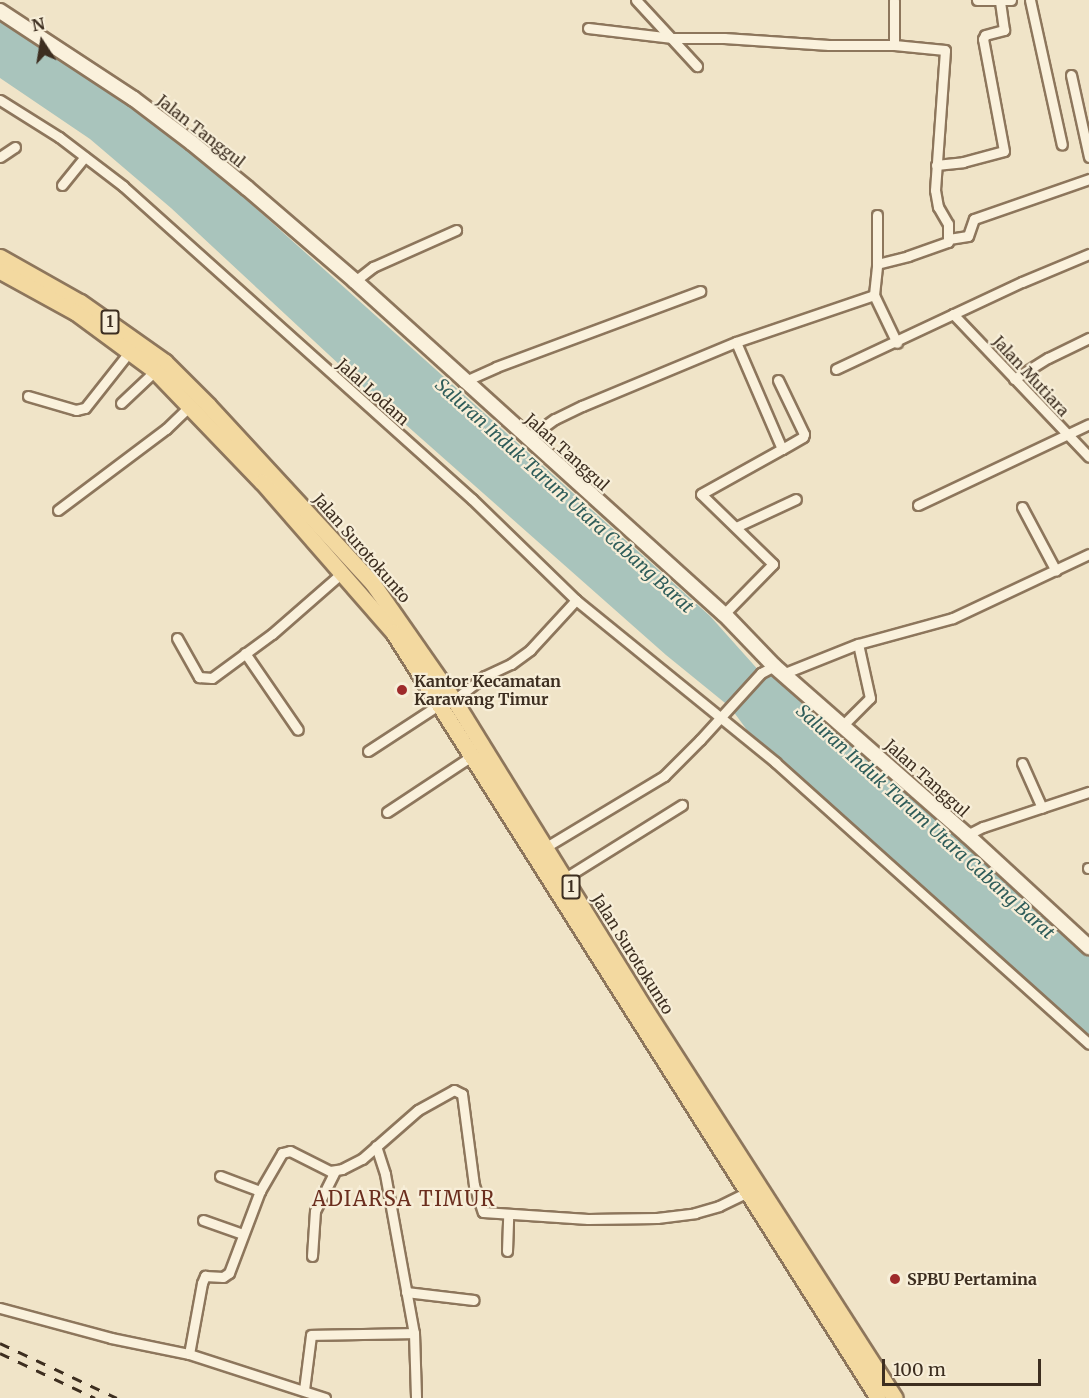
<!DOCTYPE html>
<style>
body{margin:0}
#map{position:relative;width:1089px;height:1398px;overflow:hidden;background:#f0e4c8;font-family:Merriweather,serif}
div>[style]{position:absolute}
.water>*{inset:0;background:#a9c4bc}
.roads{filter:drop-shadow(2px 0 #8d765c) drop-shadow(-2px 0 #8d765c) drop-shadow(0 2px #8d765c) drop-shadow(0 -2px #8d765c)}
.street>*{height:9px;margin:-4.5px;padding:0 4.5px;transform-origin:4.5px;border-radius:4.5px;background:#faf1dc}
.secondary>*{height:14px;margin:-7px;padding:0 7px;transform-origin:7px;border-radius:7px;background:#faf1dc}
.primary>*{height:15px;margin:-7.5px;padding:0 7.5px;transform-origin:7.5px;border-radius:7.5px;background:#f3d9a0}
.rail>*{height:3px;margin-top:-1.5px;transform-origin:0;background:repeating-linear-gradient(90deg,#3d2e20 0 10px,transparent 0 20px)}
.dots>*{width:16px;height:16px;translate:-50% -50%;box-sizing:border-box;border:3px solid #f7eed8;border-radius:50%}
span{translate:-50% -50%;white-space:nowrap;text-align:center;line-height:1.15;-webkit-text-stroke:4.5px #f7eed8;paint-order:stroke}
.shield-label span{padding:2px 4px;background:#f7eed8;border:2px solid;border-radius:4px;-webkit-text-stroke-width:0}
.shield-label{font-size:15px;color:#3d2e20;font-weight:700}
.street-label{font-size:16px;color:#3d2e20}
.poi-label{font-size:16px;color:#3d2e20;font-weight:700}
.left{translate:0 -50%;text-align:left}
.water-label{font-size:18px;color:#2f5d5a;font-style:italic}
.quarter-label{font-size:20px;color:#6b2e1e;letter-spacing:1.5px}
.north{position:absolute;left:12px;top:12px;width:60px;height:60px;-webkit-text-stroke:4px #f7eed8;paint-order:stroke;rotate:348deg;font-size:16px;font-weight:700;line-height:24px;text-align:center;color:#3d2e20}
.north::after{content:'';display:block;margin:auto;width:21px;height:27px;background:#3d2e20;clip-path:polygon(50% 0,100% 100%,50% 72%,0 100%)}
.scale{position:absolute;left:882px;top:1359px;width:159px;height:27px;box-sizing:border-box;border:3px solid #3d2e20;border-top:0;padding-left:8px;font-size:18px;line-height:21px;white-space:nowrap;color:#3d2e20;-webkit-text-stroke:4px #f7eed8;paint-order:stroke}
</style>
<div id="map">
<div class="water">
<i style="clip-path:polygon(0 16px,134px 106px,229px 184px,710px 616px,761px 673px,786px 682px,1089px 956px,1089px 1040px,747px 730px,730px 707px,666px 655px,370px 393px,171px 208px,90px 139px,0 78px)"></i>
</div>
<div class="roads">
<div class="street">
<i style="left:636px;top:0;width:90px;rotate:47.3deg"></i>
<i style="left:977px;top:0;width:34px"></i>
<i style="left:1030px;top:0;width:148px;rotate:77.6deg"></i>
<i style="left:588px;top:28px;width:85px;rotate:6.8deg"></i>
<i style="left:672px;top:38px;width:52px"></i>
<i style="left:724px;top:38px;width:105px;rotate:3.8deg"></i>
<i style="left:829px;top:45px;width:65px"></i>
<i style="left:1071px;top:75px;width:84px;rotate:77.6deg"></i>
<i style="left:0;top:100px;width:70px;rotate:32.1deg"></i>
<i style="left:59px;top:137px;width:81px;rotate:37.4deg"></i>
<i style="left:123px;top:186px;width:469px;rotate:41.9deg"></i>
<i style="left:472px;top:499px;width:145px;rotate:44.2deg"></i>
<i style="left:576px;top:600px;width:257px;rotate:39.1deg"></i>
<i style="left:775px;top:762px;width:422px;rotate:41.9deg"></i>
<i style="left:0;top:157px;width:18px;rotate:-34deg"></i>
<i style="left:936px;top:165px;width:27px;rotate:-6deg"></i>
<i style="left:963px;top:162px;width:42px;rotate:-15deg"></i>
<i style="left:1004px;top:151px;width:114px;rotate:-100.6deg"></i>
<i style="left:983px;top:39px;width:4px;rotate:-63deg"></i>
<i style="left:985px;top:35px;width:20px;rotate:-15deg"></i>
<i style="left:1004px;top:30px;width:28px;rotate:-98deg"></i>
<i style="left:62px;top:185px;width:36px;rotate:-51deg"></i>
<i style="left:877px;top:215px;width:49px;rotate:90deg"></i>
<i style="left:949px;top:239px;width:19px;rotate:-9deg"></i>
<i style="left:968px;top:236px;width:18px;rotate:-71deg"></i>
<i style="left:974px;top:219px;width:122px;rotate:-19.2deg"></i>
<i style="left:355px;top:281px;width:23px;rotate:-38deg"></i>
<i style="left:373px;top:267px;width:91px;rotate:-24deg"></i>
<i style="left:874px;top:295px;width:53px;rotate:64.4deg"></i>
<i style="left:953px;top:314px;width:197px;rotate:46.4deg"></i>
<i style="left:836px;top:369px;width:205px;rotate:-25.1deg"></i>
<i style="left:1022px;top:282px;width:73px;rotate:-22.7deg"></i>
<i style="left:1014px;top:379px;width:40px;rotate:-32deg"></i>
<i style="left:1048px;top:358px;width:46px;rotate:-26deg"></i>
<i style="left:778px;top:380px;width:60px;rotate:64.3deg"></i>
<i style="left:804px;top:434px;width:3px;rotate:108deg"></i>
<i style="left:803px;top:437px;width:24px;rotate:150deg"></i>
<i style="left:463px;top:382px;width:36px;rotate:-24deg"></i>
<i style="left:496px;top:367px;width:218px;rotate:-20.4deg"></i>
<i style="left:28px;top:396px;width:50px;rotate:16.3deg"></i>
<i style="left:76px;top:410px;width:9px;rotate:-13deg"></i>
<i style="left:85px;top:408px;width:73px;rotate:-51.7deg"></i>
<i style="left:121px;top:403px;width:47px;rotate:-43.3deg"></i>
<i style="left:527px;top:439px;width:34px;rotate:-36deg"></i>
<i style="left:555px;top:419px;width:30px;rotate:-26deg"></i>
<i style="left:582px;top:406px;width:167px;rotate:-22.6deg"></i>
<i style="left:736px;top:342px;width:146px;rotate:-18.8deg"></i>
<i style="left:874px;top:295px;width:31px;rotate:-84deg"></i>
<i style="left:877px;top:264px;width:32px;rotate:-14deg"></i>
<i style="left:908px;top:256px;width:42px;rotate:-19.3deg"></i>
<i style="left:948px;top:242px;width:18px;rotate:-90deg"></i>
<i style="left:948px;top:224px;width:20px;rotate:-120deg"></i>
<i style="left:938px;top:207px;width:17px;rotate:-100deg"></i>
<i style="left:935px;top:190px;width:140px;rotate:-85.9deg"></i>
<i style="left:945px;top:50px;width:51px;rotate:-174.4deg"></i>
<i style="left:894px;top:45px;width:45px;rotate:-90deg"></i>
<i style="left:918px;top:505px;width:189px;rotate:-25.3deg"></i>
<i style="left:1022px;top:507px;width:72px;rotate:62deg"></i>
<i style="left:58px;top:510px;width:135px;rotate:-36.9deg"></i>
<i style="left:166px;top:429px;width:32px;rotate:-44deg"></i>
<i style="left:736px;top:527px;width:66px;rotate:-25deg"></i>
<i style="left:724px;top:614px;width:70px;rotate:-45.6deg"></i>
<i style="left:773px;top:564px;width:100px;rotate:-135.8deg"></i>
<i style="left:701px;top:494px;width:93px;rotate:-29.1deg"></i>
<i style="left:782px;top:449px;width:116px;rotate:-113.3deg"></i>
<i style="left:177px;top:638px;width:45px;rotate:60.6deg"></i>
<i style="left:199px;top:677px;width:13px;rotate:4deg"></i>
<i style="left:212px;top:678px;width:74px;rotate:-36.3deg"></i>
<i style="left:272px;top:634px;width:94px;rotate:-41.1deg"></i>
<i style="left:245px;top:653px;width:93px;rotate:55.5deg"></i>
<i style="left:785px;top:673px;width:79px;rotate:-21.7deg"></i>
<i style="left:858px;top:644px;width:98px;rotate:-15.3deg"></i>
<i style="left:953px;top:618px;width:150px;rotate:-25.2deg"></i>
<i style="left:454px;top:700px;width:39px;rotate:-38deg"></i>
<i style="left:485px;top:676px;width:29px;rotate:-25deg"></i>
<i style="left:511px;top:664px;width:24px;rotate:-36deg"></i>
<i style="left:530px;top:650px;width:68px;rotate:-47.4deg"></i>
<i style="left:843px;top:725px;width:38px;rotate:-45deg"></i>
<i style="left:870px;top:698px;width:55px;rotate:-102.5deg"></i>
<i style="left:368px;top:751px;width:86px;rotate:-33.1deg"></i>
<i style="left:1022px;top:763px;width:49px;rotate:66deg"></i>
<i style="left:387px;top:812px;width:103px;rotate:-33.5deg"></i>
<i style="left:967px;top:835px;width:18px;rotate:-27deg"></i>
<i style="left:983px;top:827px;width:112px;rotate:-18.3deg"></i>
<i style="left:546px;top:847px;width:138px;rotate:-31deg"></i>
<i style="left:664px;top:776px;width:51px;rotate:-45deg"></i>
<i style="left:700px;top:740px;width:91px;rotate:-47.7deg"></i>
<i style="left:761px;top:673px;width:15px;rotate:-28deg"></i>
<i style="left:1088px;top:868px;width:1px"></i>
<i style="left:565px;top:878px;width:138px;rotate:-32deg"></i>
<i style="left:376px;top:1146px;width:29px;rotate:72deg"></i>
<i style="left:385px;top:1174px;width:162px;rotate:79.7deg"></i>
<i style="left:414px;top:1333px;width:65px;rotate:88.2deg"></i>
<i style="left:220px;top:1176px;width:43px;rotate:20.6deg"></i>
<i style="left:203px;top:1220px;width:42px;rotate:19.3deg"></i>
<i style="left:507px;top:1251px;width:36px;rotate:-88deg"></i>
<i style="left:312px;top:1256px;width:45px;rotate:-86.2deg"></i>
<i style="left:315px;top:1211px;width:45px;rotate:-63.4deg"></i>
<i style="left:406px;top:1292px;width:68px;rotate:6.7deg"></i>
<i style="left:0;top:1308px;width:115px;rotate:15.1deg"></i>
<i style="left:111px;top:1338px;width:80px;rotate:11.6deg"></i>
<i style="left:189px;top:1354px;width:143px;rotate:17.9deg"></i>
<i style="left:189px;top:1354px;width:72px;rotate:-79.6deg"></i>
<i style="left:202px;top:1283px;width:8px;rotate:-67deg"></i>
<i style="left:205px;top:1276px;width:18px;rotate:3deg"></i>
<i style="left:223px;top:1277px;width:7px;rotate:-34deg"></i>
<i style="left:229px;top:1273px;width:88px;rotate:-69.3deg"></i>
<i style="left:260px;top:1191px;width:44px;rotate:-59.9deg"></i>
<i style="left:282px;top:1153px;width:8px;rotate:-14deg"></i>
<i style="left:290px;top:1151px;width:45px;rotate:26.6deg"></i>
<i style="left:330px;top:1171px;width:12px;rotate:-9deg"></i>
<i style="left:342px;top:1169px;width:22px;rotate:-27deg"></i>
<i style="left:362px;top:1159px;width:74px;rotate:-41.2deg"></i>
<i style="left:418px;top:1110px;width:41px;rotate:-29.1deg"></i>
<i style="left:454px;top:1090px;width:9px;rotate:27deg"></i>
<i style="left:462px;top:1094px;width:92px;rotate:82.5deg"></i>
<i style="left:474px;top:1185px;width:28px;rotate:72deg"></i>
<i style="left:483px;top:1212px;width:105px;rotate:3.8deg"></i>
<i style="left:588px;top:1219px;width:69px;rotate:-0.8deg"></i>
<i style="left:657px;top:1218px;width:38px;rotate:-7deg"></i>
<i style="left:695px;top:1213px;width:25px;rotate:-16deg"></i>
<i style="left:719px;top:1206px;width:30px;rotate:-26deg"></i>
<i style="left:304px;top:1390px;width:55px;rotate:-82.7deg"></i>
<i style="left:311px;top:1335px;width:103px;rotate:-1.1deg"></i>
</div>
<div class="secondary">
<i style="left:0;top:11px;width:160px;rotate:33.3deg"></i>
<i style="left:134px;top:99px;width:73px;rotate:37.2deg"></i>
<i style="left:192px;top:143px;width:71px;rotate:39.3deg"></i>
<i style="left:247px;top:188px;width:143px;rotate:40.7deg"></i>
<i style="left:355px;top:281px;width:497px;rotate:42.1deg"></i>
<i style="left:724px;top:614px;width:72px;rotate:46.1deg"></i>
<i style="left:774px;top:666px;width:257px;rotate:41.2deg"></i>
<i style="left:967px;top:835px;width:166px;rotate:42.6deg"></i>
</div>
<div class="primary">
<i style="left:0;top:257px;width:92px;rotate:29.4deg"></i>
<i style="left:80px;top:302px;width:104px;rotate:35.2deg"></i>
<i style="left:165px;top:362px;width:61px;rotate:45deg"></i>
<i style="left:208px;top:405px;width:243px;rotate:47.3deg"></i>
<i style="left:373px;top:584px;width:141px;rotate:55.1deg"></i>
<i style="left:454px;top:700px;width:363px;rotate:58.3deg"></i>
<i style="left:645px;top:1009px;width:462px;rotate:57.3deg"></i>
<i style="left:0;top:271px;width:85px;rotate:28.7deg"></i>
<i style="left:75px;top:312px;width:99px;rotate:36.4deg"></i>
<i style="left:155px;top:371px;width:154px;rotate:46.1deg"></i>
<i style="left:262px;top:482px;width:199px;rotate:48.9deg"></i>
<i style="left:393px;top:632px;width:907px;rotate:57.66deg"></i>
</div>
</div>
<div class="rail">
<i style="left:0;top:1343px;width:129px;rotate:25.2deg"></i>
<i style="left:0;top:1353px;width:105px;rotate:25.3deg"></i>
</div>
<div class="dots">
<i style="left:402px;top:690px;background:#9e2a2b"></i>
<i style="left:895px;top:1279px;background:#9e2a2b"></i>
</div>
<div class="shield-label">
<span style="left:110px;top:322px">1</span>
<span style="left:571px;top:887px">1</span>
</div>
<div class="street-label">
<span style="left:201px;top:131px;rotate:38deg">Jalan Tanggul</span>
<span style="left:1031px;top:376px;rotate:47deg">Jalan Mutiara</span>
<span style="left:373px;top:392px;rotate:42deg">Jalal Lodam</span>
<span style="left:567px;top:452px;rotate:42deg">Jalan Tanggul</span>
<span style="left:362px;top:548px;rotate:49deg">Jalan Surotokunto</span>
<span style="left:927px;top:778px;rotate:42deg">Jalan Tanggul</span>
<span style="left:633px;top:954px;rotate:58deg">Jalan Surotokunto</span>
</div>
<div class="poi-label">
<span class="left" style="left:414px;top:690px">Kantor Kecamatan<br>Karawang Timur</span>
<span class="left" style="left:907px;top:1279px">SPBU Pertamina</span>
</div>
<div class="water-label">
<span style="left:564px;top:496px;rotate:42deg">Saluran Induk Tarum Utara Cabang Barat</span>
<span style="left:925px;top:822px;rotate:42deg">Saluran Induk Tarum Utara Cabang Barat</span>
</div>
<div class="quarter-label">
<span style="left:404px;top:1198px">ADIARSA TIMUR</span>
</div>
<div class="north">N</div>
<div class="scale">100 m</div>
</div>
